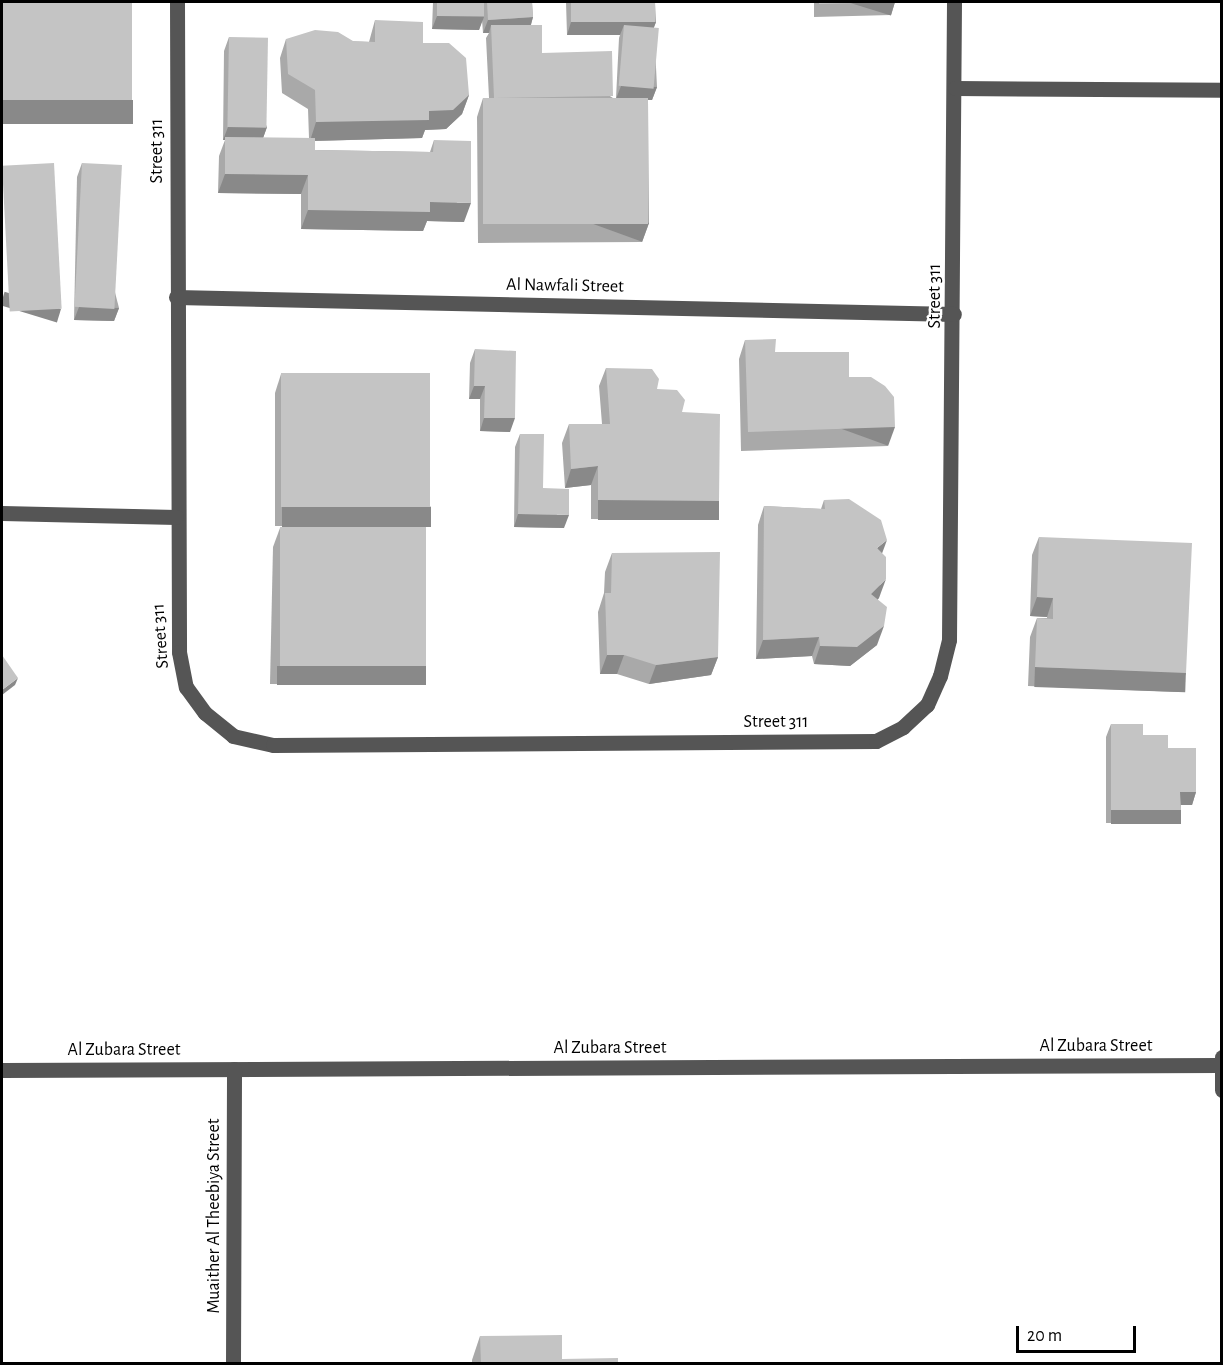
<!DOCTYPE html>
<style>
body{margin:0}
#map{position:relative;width:1223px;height:1365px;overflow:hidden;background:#fff;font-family:"Alegreya Sans",sans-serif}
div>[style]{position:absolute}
.minor>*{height:15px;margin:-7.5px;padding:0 7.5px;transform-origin:7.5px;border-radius:7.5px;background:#555}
.wall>*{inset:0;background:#a9a9a9}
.shaded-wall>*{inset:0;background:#898989;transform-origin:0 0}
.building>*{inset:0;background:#c4c4c4;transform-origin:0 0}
span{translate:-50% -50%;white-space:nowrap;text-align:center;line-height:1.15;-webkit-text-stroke:4.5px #fff;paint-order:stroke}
.street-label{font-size:18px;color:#000}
.frame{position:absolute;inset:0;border:3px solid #000;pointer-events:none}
.scale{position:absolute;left:1016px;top:1326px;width:120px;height:27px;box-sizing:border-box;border:3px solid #000;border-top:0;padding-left:8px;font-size:18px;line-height:21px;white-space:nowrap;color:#000;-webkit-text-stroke:4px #fff;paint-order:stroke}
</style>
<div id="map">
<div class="minor">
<i style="left:177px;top:2px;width:650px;rotate:89.82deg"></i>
<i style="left:179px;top:652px;width:36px;rotate:79deg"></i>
<i style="left:186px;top:687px;width:32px;rotate:54deg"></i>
<i style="left:205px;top:713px;width:36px;rotate:39deg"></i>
<i style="left:233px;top:736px;width:41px;rotate:12.7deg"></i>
<i style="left:273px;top:745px;width:603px;rotate:-0.38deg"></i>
<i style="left:876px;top:741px;width:30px;rotate:-27deg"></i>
<i style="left:903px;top:727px;width:33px;rotate:-43deg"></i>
<i style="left:927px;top:705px;width:32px;rotate:-66deg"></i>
<i style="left:940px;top:676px;width:37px;rotate:-76deg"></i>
<i style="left:949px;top:640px;width:638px;rotate:-89.55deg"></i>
<i style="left:955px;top:88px;width:267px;rotate:0.4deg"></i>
<i style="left:176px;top:297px;width:778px;rotate:1.25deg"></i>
<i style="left:2px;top:513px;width:174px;rotate:1.3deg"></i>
<i style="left:1222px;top:1057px;width:33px;rotate:90deg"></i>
<i style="left:2px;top:1070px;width:1217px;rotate:-0.24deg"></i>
<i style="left:233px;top:1364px;width:295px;rotate:-89.8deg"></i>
</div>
<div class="wall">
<i style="clip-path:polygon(433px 2px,532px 2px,533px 17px,531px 25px,542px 53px,613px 98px,616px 98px,619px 38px,620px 35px,567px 35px,566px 2px,655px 2px,656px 22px,654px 27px,657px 87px,652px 100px,648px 100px,649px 223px,642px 242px,478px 243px,477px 117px,483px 98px,489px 98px,486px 38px,489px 33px,483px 33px,482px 20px,479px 30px,432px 29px)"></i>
<i style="clip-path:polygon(814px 2px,895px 2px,891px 15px,814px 17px)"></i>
<i style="clip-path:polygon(375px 20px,423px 43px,469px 95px,462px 114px,446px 129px,425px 130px,422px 138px,315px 141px,315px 150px,430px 152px,434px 140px,464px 222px,427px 221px,423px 231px,301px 229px,301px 194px,218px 193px,219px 156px,225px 140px,223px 140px,224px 51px,229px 37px,267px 127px,263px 138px,309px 138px,308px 109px,282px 93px,280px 58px,286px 39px,369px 42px)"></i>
<i style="clip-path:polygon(82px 163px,119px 308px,114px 321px,74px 320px,77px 177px)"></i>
<i style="clip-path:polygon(745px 340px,775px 352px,849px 377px,888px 446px,741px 451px,739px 359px)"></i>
<i style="clip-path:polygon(475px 349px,510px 432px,480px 431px,480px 399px,469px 399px,470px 363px)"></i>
<i style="clip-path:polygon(606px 368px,657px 389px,682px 412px,712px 520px,591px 519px,591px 485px,565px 488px,562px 443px,569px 424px,602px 424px,599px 386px)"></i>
<i style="clip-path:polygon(281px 374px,431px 507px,424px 526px,275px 526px,275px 393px)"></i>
<i style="clip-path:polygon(520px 434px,543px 488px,564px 528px,514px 527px,515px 447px)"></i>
<i style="clip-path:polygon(824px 500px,882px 553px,879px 598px,878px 599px,877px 645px,850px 666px,814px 664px,812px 656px,756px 659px,758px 525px,764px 506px,821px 509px)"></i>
<i style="clip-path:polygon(280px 528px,420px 685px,270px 684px,273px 547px)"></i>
<i style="clip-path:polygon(1039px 537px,1186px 673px,1179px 692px,1028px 686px,1030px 637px,1037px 618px,1047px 618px,1047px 617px,1030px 616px,1032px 555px)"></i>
<i style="clip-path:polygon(612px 553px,718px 657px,711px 675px,649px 684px,617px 674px,600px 674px,598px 612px,604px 593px,605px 572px)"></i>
<i style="clip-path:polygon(1111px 724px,1143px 735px,1168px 748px,1196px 792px,1192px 805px,1181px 805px,1181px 810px,1176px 823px,1106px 823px,1106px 737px)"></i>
<i style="clip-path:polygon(480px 1336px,562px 1359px,618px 1364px,472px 1364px,472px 1360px)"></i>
</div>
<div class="shaded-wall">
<i style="left:895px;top:2px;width:14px;height:76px;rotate:107deg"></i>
<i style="clip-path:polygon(437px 16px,484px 17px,479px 30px,432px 29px)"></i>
<i style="clip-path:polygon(533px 17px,529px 31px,491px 25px,489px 33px,483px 33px,488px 20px)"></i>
<i style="clip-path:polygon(571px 22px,656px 22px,651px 35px,624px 25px,620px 35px,567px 35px)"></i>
<i style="clip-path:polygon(621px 86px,657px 87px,652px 100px,616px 99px)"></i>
<i style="clip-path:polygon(469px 95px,462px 114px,446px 129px,425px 130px,422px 138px,310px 141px,316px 122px,429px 111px)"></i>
<i style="left:2px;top:100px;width:131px;height:24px"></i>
<i style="clip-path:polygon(228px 127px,267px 127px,262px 141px,225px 137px,225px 140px,223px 140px)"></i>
<i style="clip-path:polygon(225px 174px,308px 175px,301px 194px,218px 193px)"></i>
<i style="clip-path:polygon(430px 202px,471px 203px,464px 222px,427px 221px,423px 231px,301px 229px,308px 210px)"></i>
<i style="left:649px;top:223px;width:20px;height:164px;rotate:110deg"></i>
<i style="clip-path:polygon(79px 307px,119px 308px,114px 321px,74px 320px)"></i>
<i style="left:61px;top:309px;width:14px;height:59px;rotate:107deg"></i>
<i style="clip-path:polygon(474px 386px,485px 386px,480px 399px,469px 399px)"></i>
<i style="clip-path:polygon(484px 418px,515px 418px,510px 432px,480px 431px)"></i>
<i style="left:895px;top:427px;width:20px;height:147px;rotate:110deg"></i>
<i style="clip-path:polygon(598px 466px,591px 485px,565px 488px,571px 469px)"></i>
<i style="left:598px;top:500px;width:121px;height:20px"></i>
<i style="left:282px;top:507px;width:149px;height:20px"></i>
<i style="clip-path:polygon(518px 514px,569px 515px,564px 528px,514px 527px)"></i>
<i style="clip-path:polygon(887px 540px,880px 559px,877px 548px)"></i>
<i style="clip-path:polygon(886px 579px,879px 598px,864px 613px,871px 594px)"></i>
<i style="clip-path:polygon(1037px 597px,1053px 598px,1047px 617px,1030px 616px)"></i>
<i style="clip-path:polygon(884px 626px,877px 645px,850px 666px,814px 664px,820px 646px)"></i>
<i style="clip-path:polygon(819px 637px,812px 656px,756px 659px,763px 640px)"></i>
<i style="clip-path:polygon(607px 655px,624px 655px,617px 674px,600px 674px)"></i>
<i style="clip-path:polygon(718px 657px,711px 675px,649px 684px,656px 665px)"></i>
<i style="left:277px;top:666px;width:149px;height:19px"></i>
<i style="left:1035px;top:667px;width:151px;height:20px;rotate:2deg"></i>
<i style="clip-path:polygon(18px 678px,15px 685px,2px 695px,2px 690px)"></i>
<i style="clip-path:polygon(1180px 792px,1196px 792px,1192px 805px,1176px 805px)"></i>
<i style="left:1111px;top:810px;width:70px;height:14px"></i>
</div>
<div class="building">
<i style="left:2px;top:2px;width:130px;height:98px"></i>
<i style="left:437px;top:2px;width:47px;height:14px"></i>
<i style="clip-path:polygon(487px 2px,532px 2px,533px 17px,488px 20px)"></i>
<i style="left:571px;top:2px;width:84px;height:20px"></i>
<i style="clip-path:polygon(819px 2px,895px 2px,819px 4px)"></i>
<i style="clip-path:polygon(375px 20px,423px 22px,423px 43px,449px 43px,466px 58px,469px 95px,453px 110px,429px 111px,429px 120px,316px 122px,315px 90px,288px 74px,286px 39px,315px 30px,338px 32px,353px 41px,375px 42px)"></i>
<i style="clip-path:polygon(491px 25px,542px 25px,542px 53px,612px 51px,613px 96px,494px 98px)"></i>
<i style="left:624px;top:25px;width:35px;height:61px;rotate:5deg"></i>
<i style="left:229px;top:37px;width:39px;height:90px;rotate:1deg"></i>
<i style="left:483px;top:98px;width:165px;height:126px"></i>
<i style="clip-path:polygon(225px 137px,315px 138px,315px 150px,433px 152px,434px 140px,471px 141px,471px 203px,430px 202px,430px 212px,308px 210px,308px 175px,225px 174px)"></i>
<i style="left:54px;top:163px;width:146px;height:52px;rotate:87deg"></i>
<i style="left:82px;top:163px;width:40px;height:144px;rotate:3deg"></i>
<i style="clip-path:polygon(776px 339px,775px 352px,849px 352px,849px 377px,871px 377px,885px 386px,894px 397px,895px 427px,748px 432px,745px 340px)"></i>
<i style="clip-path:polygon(475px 349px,516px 351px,515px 418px,484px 418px,485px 386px,474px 386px)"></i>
<i style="clip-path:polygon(606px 368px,652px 369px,659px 379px,657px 389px,677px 390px,685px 400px,682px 412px,720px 414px,719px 501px,598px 500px,598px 466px,571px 469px,569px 424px,610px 424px)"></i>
<i style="left:430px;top:373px;width:134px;height:149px;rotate:90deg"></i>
<i style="clip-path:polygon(520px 434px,544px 434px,543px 488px,569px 489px,569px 515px,518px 514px)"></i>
<i style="clip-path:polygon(849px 499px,881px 520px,887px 540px,877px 548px,886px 557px,886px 579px,871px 594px,887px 607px,884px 626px,857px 647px,820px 646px,819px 637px,763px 640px,764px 506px,825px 509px,824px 500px)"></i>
<i style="left:426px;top:527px;width:139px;height:146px;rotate:90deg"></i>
<i style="clip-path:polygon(1039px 537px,1192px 543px,1186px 673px,1035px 667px,1037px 618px,1053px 619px,1053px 598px,1037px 597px)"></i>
<i style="clip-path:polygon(720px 552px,718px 657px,656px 665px,624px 655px,607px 655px,605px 593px,611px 593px,612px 553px)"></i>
<i style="clip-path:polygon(2px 655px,18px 678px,2px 690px)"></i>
<i style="clip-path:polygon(1111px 724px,1143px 724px,1143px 735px,1168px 735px,1168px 748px,1196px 748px,1196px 792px,1180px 792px,1181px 810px,1111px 810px)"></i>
<i style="clip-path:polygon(562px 1335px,562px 1359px,618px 1358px,618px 1364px,481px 1364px,480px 1336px)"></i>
</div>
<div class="street-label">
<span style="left:157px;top:151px;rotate:-90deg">Street 311</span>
<span style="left:565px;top:286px;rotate:1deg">Al Nawfali Street</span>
<span style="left:935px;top:296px;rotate:-90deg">Street 311</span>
<span style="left:161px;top:636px;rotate:-94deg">Street 311</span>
<span style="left:776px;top:722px">Street 311</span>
<span style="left:1096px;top:1046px">Al Zubara Street</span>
<span style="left:610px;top:1048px">Al Zubara Street</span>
<span style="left:124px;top:1050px">Al Zubara Street</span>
<span style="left:214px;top:1216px;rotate:-90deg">Muaither Al Theebiya Street</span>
</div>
<div class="frame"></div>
<div class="scale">20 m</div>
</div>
